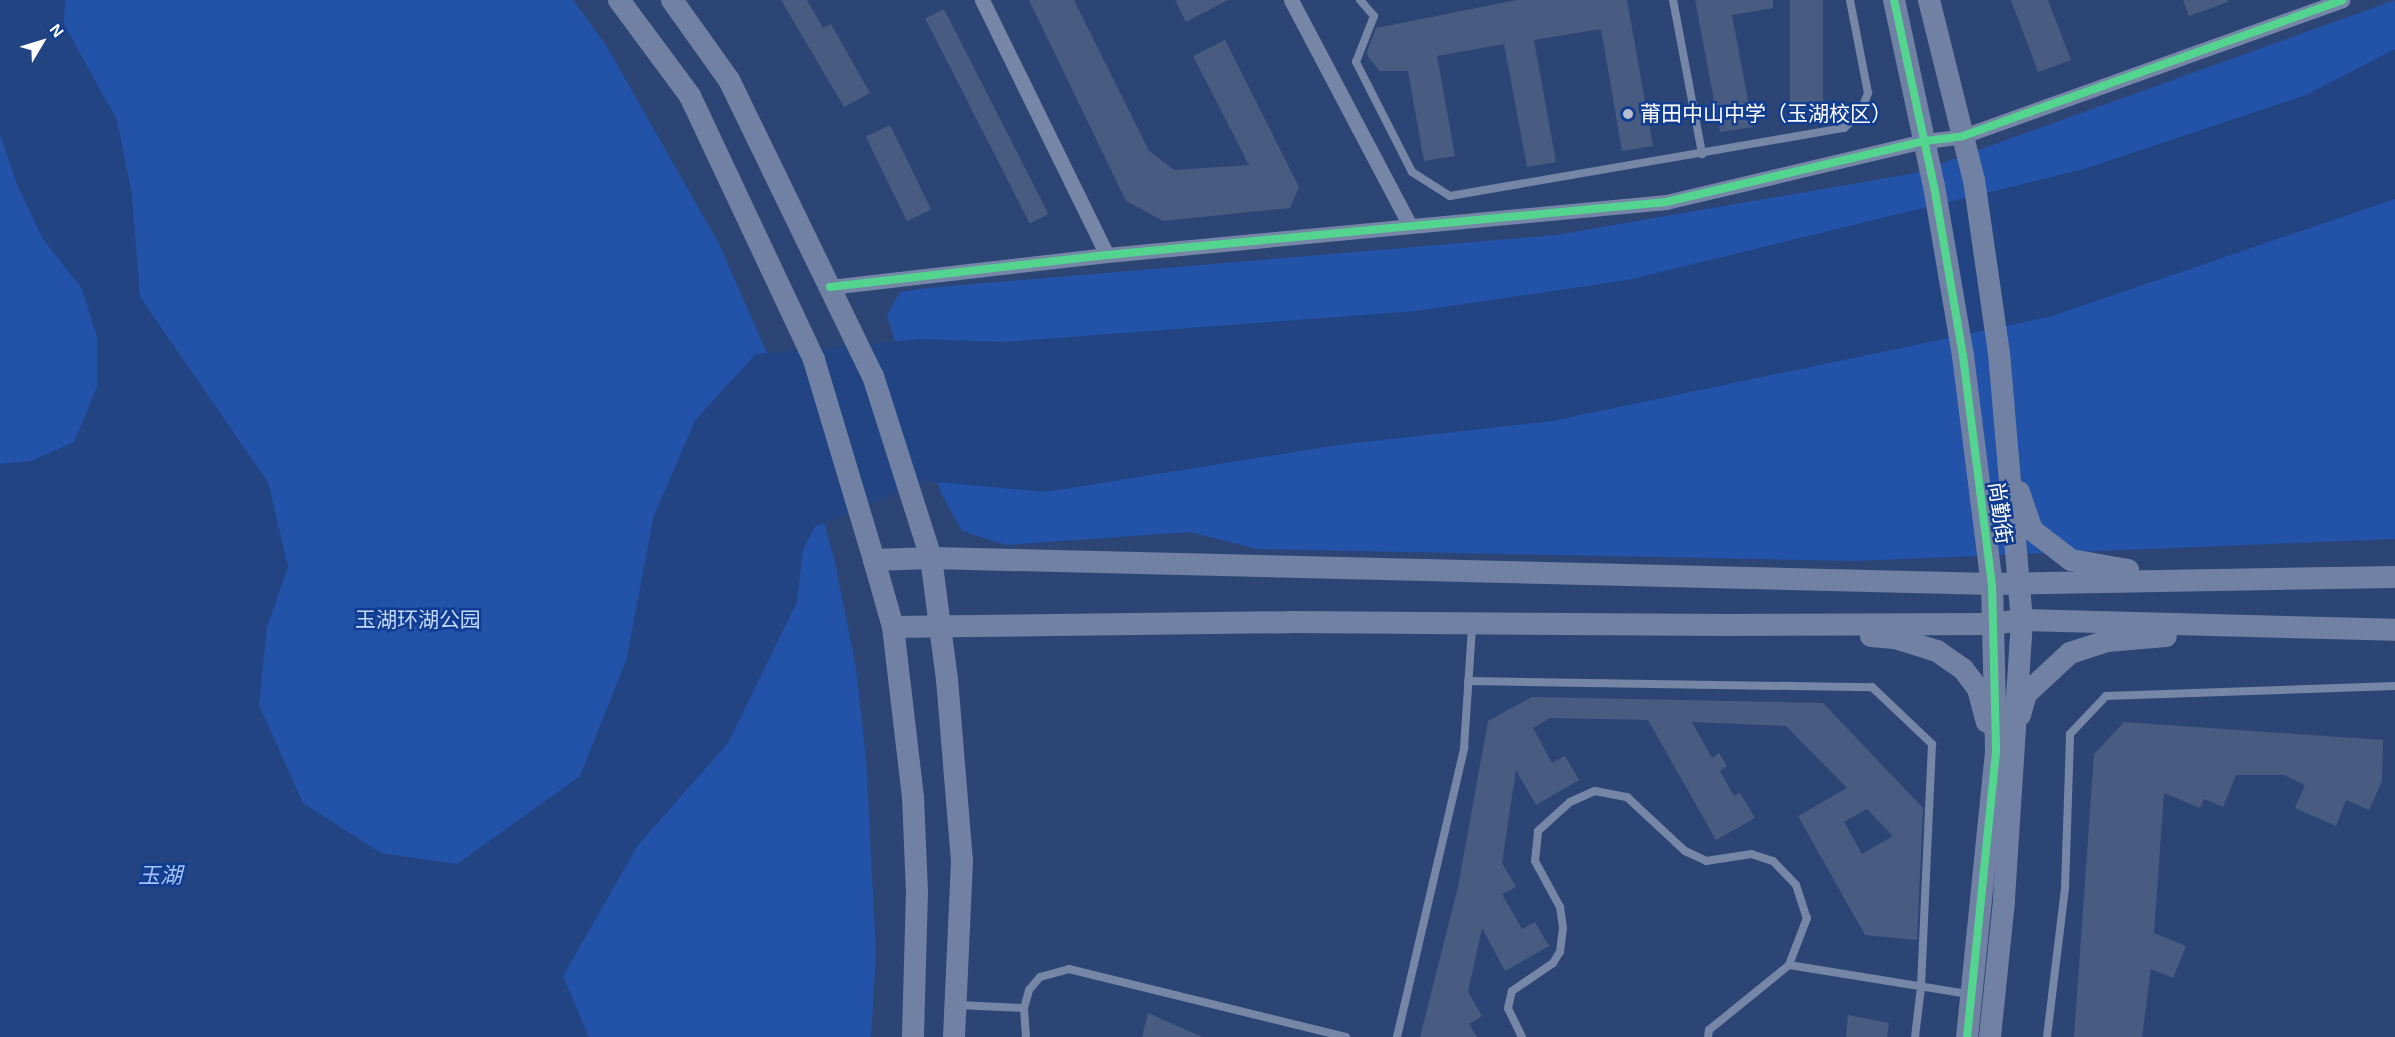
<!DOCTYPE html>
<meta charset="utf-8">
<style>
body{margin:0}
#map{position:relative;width:2395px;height:1037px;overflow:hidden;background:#2d4574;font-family:Helvetica,"Noto Sans SC",sans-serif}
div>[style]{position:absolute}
.green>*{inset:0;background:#2352a9}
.water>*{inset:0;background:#234483}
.building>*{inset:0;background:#485c82;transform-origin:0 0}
.lane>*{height:8px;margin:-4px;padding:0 4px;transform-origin:4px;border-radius:4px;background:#7586a7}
.street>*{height:15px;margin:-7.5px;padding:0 7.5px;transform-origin:7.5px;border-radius:7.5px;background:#7586a7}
.secondary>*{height:22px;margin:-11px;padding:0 11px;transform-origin:11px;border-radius:11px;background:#7181a3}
.cycleway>*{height:8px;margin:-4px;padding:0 4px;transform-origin:4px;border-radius:4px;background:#53d58f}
.dots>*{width:16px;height:16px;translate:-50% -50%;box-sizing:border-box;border:3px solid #103c91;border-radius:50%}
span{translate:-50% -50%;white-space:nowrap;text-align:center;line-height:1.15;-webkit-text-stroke:5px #103c91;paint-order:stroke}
.poi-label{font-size:21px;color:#fff}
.left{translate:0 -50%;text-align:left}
.street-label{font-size:21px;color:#fff}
.park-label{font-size:21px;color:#c2d8fe}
.water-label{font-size:22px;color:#a6c5fa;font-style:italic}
.north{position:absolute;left:12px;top:12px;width:60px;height:60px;-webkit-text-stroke:4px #103c91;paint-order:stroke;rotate:52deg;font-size:16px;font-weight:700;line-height:24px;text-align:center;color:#fff}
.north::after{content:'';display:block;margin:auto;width:21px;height:27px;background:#fff;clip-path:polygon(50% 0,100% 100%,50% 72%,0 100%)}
</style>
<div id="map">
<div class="green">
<i style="clip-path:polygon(0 0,573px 0,606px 45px,719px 244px,786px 396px,819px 505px,834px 558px,856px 668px,866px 758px,876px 953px,871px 1037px,0 1037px)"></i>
<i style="clip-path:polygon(2395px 0,2395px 539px,1855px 561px,1257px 549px,1190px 532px,1006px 545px,962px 531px,941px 493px,887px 315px,900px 292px,927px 288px,1556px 235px,1915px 173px)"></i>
</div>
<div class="water">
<i style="clip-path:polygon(0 0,65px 0,64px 24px,117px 120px,132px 195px,140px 297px,268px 482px,288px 567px,267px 627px,259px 705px,303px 803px,381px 853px,457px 864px,580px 776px,626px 661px,654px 515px,696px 419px,756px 354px,921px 339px,1004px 342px,1416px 311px,1627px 280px,2084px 169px,2306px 95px,2395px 49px,2395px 199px,2049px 317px,1552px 421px,1338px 445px,1046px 492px,925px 481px,815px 527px,803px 550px,797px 602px,728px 743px,638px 845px,563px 976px,589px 1037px,0 1037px,0 464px,31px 461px,74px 442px,97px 387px,97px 337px,82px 289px,43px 239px,17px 185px,0 134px)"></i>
</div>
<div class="building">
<i style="clip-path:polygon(781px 0,807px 0,823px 28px,831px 24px,870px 93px,844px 107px)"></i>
<i style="clip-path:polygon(1029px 0,1074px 0,1149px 151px,1174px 170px,1249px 165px,1193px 56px,1225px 40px,1299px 187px,1290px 208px,1163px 221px,1126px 201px)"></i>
<i style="clip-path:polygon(1175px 0,1228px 0,1186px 22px)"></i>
<i style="clip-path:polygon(1517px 0,1627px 0,1653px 146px,1622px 151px,1601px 29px,1534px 40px,1556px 162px,1527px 167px,1504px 44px,1437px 56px,1455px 156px,1424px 161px,1408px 71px,1380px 71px,1368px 57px,1367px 51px,1376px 28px)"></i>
<i style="clip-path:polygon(1695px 0,1773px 0,1773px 8px,1732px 15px,1753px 127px,1720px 132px)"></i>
<i style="left:1790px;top:0;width:33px;height:113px"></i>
<i style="clip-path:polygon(2011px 0,2048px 0,2071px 60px,2038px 72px)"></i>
<i style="clip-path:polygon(2183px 0,2228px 0,2228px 2px,2189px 16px)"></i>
<i style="left:944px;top:9px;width:230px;height:21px;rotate:63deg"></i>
<i style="left:890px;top:125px;width:94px;height:27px;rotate:64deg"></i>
<i style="clip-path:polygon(evenodd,1532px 697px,1823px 703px,1923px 808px,1917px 940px,1865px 935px,1798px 816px,1847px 788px,1786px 726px,1692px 722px,1712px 758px,1719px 753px,1727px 766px,1720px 771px,1734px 796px,1740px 793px,1755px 818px,1716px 840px,1648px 720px,1550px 718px,1533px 728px,1552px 763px,1565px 756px,1579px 780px,1536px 805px,1516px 770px,1502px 863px,1516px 887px,1502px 894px,1522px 929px,1535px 922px,1549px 946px,1505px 971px,1482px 928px,1468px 992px,1482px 1016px,1469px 1024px,1477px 1037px,1420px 1037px,1458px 887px,1488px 721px,1532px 697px,1867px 809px,1893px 836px,1862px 854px,1844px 822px,1867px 809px)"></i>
<i style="clip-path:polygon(2124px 722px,2383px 740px,2382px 781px,2369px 810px,2346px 800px,2336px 826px,2295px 808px,2305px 785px,2284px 775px,2236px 775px,2223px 807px,2204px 799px,2200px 808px,2164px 793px,2154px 933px,2186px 946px,2173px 978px,2151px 969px,2142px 1037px,2074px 1037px,2094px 754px)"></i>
<i style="clip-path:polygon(1148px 1013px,1202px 1037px,1142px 1037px)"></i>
<i style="clip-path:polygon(1848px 1015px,1889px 1023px,1887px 1037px,1846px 1037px)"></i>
</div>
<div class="lane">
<i style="left:1360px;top:0;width:21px;rotate:49deg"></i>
<i style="left:1374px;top:16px;width:49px;rotate:111.4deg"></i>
<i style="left:1356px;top:62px;width:123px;rotate:63deg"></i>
<i style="left:1412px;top:172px;width:45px;rotate:32.3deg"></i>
<i style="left:1450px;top:196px;width:400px;rotate:-9.8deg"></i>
<i style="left:1844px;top:128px;width:22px;rotate:-43deg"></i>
<i style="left:1860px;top:113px;width:22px;rotate:-68deg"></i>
<i style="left:1868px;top:93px;width:95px;rotate:-101deg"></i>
<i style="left:1673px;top:0;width:157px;rotate:79.3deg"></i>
<i style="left:1468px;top:681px;width:404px;rotate:0.9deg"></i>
<i style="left:1872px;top:687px;width:83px;rotate:43.5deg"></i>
<i style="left:1932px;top:744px;width:243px;rotate:92.6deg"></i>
<i style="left:1921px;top:987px;width:50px;rotate:96.8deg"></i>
<i style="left:1789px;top:965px;width:182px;rotate:9.2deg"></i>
<i style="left:957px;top:1005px;width:67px;rotate:2.6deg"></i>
<i style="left:1026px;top:1037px;width:29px;rotate:-94deg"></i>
<i style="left:1024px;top:1008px;width:19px;rotate:-74deg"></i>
<i style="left:1029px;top:990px;width:17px;rotate:-50deg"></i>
<i style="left:1040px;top:977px;width:30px;rotate:-15deg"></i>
<i style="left:1069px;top:969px;width:285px;rotate:13.8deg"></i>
<i style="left:1397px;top:1037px;width:297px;rotate:-76.9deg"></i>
<i style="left:1464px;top:748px;width:122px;rotate:-86.2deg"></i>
<i style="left:1522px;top:1037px;width:32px;rotate:-116deg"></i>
<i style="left:1508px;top:1008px;width:17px;rotate:-77deg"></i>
<i style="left:1512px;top:991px;width:50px;rotate:-34.3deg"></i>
<i style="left:1553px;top:963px;width:13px;rotate:-58deg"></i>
<i style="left:1560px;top:952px;width:24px;rotate:-83deg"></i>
<i style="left:1563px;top:928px;width:21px;rotate:-98deg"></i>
<i style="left:1560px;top:907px;width:52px;rotate:-118.5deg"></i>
<i style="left:1535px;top:861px;width:30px;rotate:-84deg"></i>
<i style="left:1538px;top:831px;width:43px;rotate:-42.2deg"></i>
<i style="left:1570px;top:802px;width:27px;rotate:-24deg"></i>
<i style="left:1595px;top:791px;width:33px;rotate:11deg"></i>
<i style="left:1627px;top:797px;width:79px;rotate:43deg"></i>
<i style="left:1685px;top:851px;width:23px;rotate:25deg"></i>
<i style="left:1706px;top:861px;width:46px;rotate:-8.8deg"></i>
<i style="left:1751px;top:854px;width:23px;rotate:18deg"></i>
<i style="left:1773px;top:861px;width:33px;rotate:46deg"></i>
<i style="left:1796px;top:885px;width:35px;rotate:72deg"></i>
<i style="left:1807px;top:918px;width:50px;rotate:111deg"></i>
<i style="left:1789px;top:965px;width:103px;rotate:140.9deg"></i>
<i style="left:1709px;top:1030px;width:7px;rotate:98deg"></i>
<i style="left:2047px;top:1037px;width:150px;rotate:-83.1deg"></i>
<i style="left:2065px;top:888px;width:154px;rotate:-88.1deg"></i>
<i style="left:2070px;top:734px;width:52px;rotate:-46.5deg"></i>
<i style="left:2106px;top:696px;width:289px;rotate:-2deg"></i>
</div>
<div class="street">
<i style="left:982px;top:0;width:284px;rotate:63.9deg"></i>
<i style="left:1291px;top:0;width:255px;rotate:62.2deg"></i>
<i style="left:830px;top:287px;width:279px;rotate:-6.6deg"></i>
<i style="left:1107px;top:255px;width:562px;rotate:-5.42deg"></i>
<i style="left:1666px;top:202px;width:266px;rotate:-13.3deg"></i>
<i style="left:1925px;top:141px;width:38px;rotate:-7deg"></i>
<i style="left:1963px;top:136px;width:403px;rotate:-19.7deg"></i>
</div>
<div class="secondary">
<i style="left:619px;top:0;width:119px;rotate:53.5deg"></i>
<i style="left:690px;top:96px;width:292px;rotate:64.8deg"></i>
<i style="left:814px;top:360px;width:209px;rotate:73.3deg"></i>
<i style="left:874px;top:560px;width:70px;rotate:74.2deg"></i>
<i style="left:893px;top:627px;width:171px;rotate:83.3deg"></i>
<i style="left:913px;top:797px;width:94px;rotate:87.6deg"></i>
<i style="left:917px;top:891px;width:146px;rotate:91.6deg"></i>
<i style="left:672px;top:0;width:98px;rotate:54.5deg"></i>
<i style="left:729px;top:80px;width:329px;rotate:64.1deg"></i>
<i style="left:873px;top:376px;width:191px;rotate:72.3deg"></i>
<i style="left:931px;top:558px;width:122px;rotate:82.5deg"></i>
<i style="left:947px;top:679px;width:183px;rotate:85.3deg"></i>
<i style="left:962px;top:861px;width:176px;rotate:92.6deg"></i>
<i style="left:1894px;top:0;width:190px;rotate:77.9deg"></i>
<i style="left:1934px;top:186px;width:172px;rotate:80.3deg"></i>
<i style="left:1963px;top:356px;width:230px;rotate:82.8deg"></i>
<i style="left:1992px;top:584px;width:168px;rotate:88.6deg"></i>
<i style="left:1996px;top:752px;width:286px;rotate:95.8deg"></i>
<i style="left:1929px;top:0;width:186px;rotate:76deg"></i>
<i style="left:1974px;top:180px;width:175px;rotate:81.8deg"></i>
<i style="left:1999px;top:353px;width:268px;rotate:85.1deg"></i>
<i style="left:2022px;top:620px;width:282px;rotate:93.7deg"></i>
<i style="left:2004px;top:901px;width:137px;rotate:95.9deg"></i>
<i style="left:2019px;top:492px;width:40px;rotate:71.1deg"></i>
<i style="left:2032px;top:530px;width:49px;rotate:37.6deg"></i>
<i style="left:2071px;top:560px;width:58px;rotate:10deg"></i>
<i style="left:874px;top:560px;width:57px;rotate:-2deg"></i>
<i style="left:931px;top:558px;width:1061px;rotate:1.4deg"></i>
<i style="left:1992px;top:584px;width:403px;rotate:-1deg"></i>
<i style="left:893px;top:627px;width:397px;rotate:-0.7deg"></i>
<i style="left:1290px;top:622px;width:439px;rotate:0.4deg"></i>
<i style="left:1729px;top:625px;width:264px;rotate:-0.2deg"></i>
<i style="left:1993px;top:624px;width:29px;rotate:-8deg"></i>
<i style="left:2022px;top:620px;width:373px;rotate:1.5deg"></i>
<i style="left:1871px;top:636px;width:24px;rotate:5deg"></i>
<i style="left:1895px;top:638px;width:44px;rotate:17.2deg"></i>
<i style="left:1937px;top:651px;width:32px;rotate:35deg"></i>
<i style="left:1963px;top:669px;width:25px;rotate:53deg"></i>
<i style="left:1978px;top:689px;width:34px;rotate:75deg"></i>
<i style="left:2020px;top:715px;width:22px;rotate:-74deg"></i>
<i style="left:2026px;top:694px;width:60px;rotate:-43deg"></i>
<i style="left:2070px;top:653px;width:39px;rotate:-18deg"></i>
<i style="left:2107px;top:641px;width:59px;rotate:-4.8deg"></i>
</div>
<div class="cycleway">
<i style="left:1894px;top:0;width:190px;rotate:77.9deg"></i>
<i style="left:1934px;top:186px;width:172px;rotate:80.3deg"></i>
<i style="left:1963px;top:356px;width:230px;rotate:82.8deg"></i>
<i style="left:1992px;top:584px;width:168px;rotate:88.6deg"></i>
<i style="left:1996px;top:752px;width:286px;rotate:95.8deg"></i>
<i style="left:830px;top:287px;width:279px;rotate:-6.6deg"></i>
<i style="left:1107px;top:255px;width:562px;rotate:-5.42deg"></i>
<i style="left:1666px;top:202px;width:266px;rotate:-13.3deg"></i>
<i style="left:1925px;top:141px;width:38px;rotate:-7deg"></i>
<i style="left:1963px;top:136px;width:403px;rotate:-19.7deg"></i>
</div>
<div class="dots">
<i style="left:1628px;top:114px;background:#b6bece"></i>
</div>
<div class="poi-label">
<span class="left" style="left:1640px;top:114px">莆田中山中学（玉湖校区）</span>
</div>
<div class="street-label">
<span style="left:2000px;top:513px;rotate:82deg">尚勤街</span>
</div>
<div class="park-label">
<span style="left:418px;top:620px">玉湖环湖公园</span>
</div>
<div class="water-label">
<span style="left:160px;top:876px">玉湖</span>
</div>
<div class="north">N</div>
</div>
